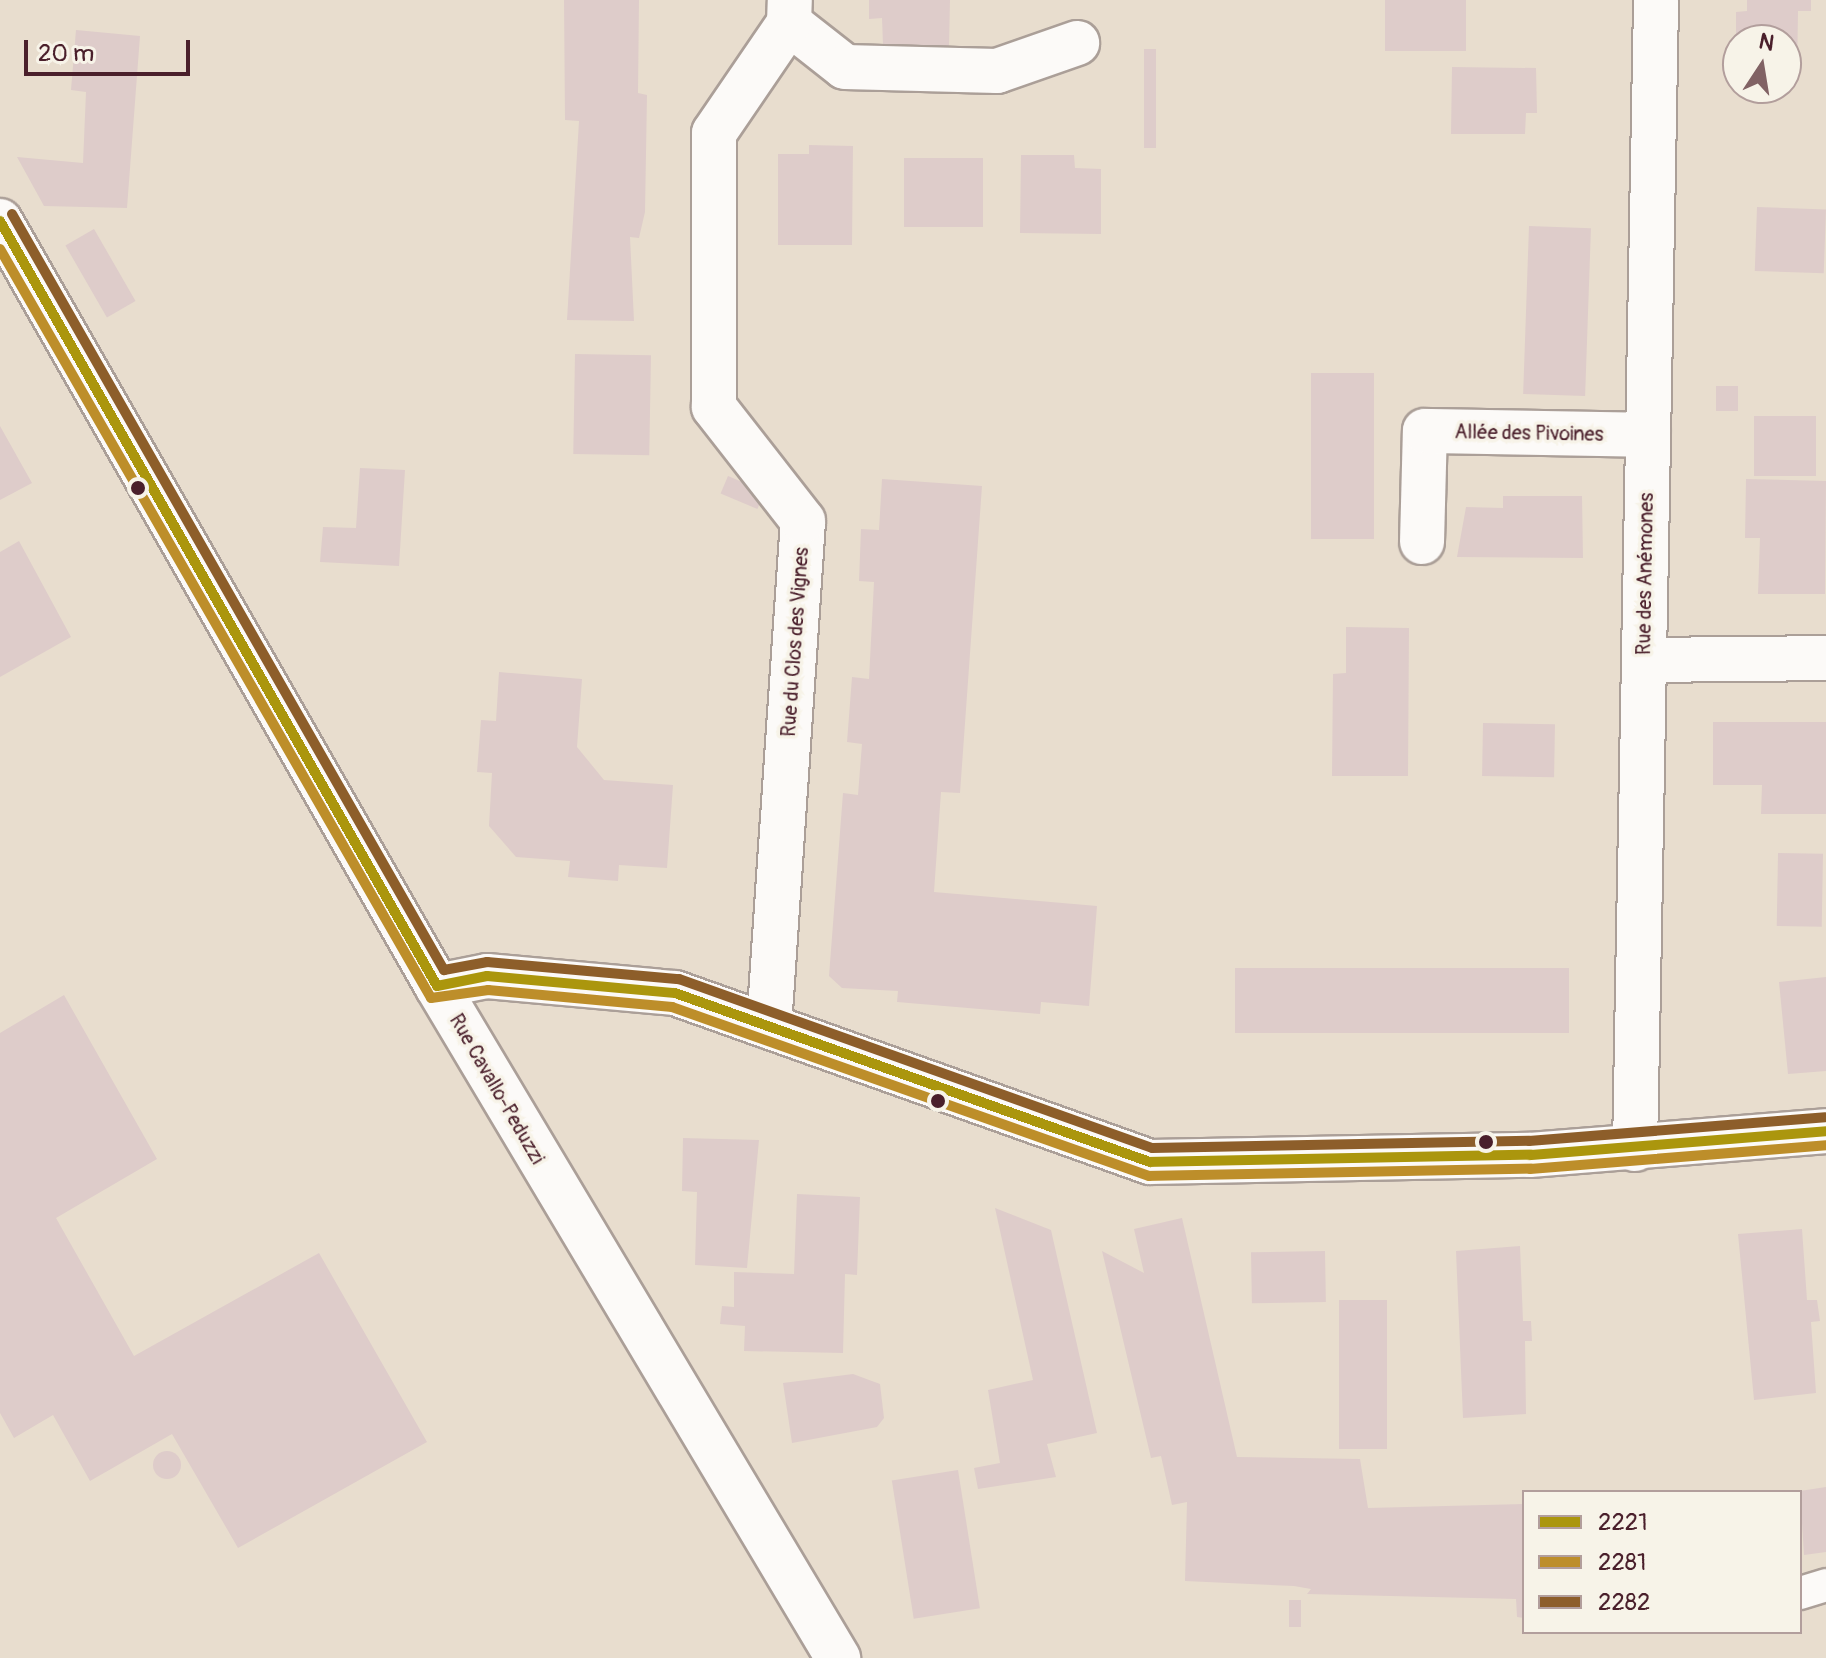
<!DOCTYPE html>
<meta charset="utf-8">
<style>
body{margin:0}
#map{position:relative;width:1826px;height:1658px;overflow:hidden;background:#e8ddce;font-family:Pangolin,sans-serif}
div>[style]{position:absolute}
.building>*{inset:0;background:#deccca;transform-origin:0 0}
.round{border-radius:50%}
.roads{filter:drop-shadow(2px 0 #ab9f98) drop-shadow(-2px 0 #ab9f98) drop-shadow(0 2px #ab9f98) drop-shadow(0 -2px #ab9f98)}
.lane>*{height:32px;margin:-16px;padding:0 16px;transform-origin:16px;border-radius:16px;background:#fcfaf8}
.street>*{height:44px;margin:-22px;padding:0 22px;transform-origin:22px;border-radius:22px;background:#fcfaf8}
.bus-1>*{height:10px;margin:-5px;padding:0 5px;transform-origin:5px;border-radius:5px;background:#ab960d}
.bus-2>*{height:10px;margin:-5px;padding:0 5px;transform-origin:5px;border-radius:5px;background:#bd8e2a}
.bus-3>*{height:10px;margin:-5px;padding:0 5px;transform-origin:5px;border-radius:5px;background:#8d5e2a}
.dots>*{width:22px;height:22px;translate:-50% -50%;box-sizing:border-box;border:4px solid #f7f3e8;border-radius:50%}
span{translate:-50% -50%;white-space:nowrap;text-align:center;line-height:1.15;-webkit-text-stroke:7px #f7f3e8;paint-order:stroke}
.street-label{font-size:20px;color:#4a1f2b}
.legend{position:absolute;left:1522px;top:1490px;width:280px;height:144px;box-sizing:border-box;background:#f7f3e8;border:2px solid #b29e9c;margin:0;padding:10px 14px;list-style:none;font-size:24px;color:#4a1f2b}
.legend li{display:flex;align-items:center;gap:16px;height:40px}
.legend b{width:40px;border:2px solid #b29e9c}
.north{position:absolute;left:1722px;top:24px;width:80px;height:80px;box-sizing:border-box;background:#f7f3e8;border:2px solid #b29e9c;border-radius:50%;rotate:12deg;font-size:22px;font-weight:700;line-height:32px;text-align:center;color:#4a1f2b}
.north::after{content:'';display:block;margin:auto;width:28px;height:36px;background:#816264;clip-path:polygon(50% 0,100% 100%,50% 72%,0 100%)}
.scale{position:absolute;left:24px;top:40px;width:166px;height:36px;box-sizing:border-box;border:4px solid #4a1f2b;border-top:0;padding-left:10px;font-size:24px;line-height:28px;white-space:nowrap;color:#4a1f2b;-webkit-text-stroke:6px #f7f3e8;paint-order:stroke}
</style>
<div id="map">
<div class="building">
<i style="clip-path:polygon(564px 0,639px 0,638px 93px,647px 95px,645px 212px,639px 238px,630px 237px,634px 321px,567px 320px,579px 121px,565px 120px)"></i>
<i style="clip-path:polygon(869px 0,950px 0,949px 46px,883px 45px,882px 18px,869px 19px)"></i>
<i style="left:1385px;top:0;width:81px;height:51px"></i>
<i style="clip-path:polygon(1747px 0,1811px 0,1811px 11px,1798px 11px,1797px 78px,1786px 78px,1786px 40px,1736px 40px,1736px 12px,1747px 11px)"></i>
<i style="clip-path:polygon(76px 30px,140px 36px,127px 208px,44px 206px,17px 157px,83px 163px,86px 92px,71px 90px)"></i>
<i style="left:1144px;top:49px;width:12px;height:99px"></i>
<i style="clip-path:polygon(1452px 67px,1536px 68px,1537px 113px,1526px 113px,1525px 134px,1451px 134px)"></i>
<i style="clip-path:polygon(809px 145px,853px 146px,852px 245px,778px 245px,778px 154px,809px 154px)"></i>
<i style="clip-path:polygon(1021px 155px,1074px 155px,1075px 168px,1101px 169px,1101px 234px,1020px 233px)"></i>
<i style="left:904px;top:158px;width:79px;height:69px"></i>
<i style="left:1757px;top:207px;width:69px;height:64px;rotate:2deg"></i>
<i style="left:1529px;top:226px;width:62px;height:168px;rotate:2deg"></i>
<i style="left:94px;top:229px;width:83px;height:33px;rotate:60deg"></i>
<i style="left:575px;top:354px;width:76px;height:100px;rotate:1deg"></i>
<i style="left:1311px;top:373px;width:63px;height:166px"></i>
<i style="left:1716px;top:386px;width:22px;height:25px"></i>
<i style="left:1754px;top:416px;width:62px;height:60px"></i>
<i style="clip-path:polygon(0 426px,32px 483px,0 500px)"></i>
<i style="clip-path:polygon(360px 468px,405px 470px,399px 566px,320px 562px,323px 527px,356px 528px)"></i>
<i style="left:728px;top:476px;width:40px;height:19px;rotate:23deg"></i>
<i style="clip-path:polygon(882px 479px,982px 486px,960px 793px,941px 792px,934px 892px,1097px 906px,1089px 1006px,1041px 1002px,1040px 1014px,897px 1002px,898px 991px,842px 988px,829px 976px,843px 793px,858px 795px,862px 744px,847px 742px,852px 677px,869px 679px,874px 582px,859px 581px,861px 529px,879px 530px)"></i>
<i style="clip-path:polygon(1746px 479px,1826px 481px,1825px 594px,1758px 594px,1760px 538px,1745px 538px)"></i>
<i style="clip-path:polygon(1503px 496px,1582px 496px,1583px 558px,1457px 557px,1466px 507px,1503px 508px)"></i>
<i style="clip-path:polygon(19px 541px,71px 637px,0 677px,0 552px)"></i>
<i style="clip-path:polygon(1346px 627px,1409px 628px,1408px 776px,1332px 776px,1333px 674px,1346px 673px)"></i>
<i style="clip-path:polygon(499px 672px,582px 679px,577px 747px,604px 780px,673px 785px,667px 868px,619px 865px,618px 881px,568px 877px,570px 861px,516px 857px,489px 826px,492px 773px,477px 772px,481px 720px,496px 721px)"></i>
<i style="clip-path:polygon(1713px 722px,1826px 722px,1826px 814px,1761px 814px,1762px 785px,1713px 785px)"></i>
<i style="left:1483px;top:723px;width:72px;height:53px;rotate:1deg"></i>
<i style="left:1778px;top:853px;width:45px;height:73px;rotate:1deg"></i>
<i style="left:1235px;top:968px;width:334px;height:65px"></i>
<i style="clip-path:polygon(1826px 977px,1826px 1071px,1788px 1074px,1779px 982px)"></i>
<i style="clip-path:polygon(64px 995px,157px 1159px,56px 1218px,134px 1356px,319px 1253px,427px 1442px,238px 1548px,172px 1434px,90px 1481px,53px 1415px,14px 1438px,0 1413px,0 1033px)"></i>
<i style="clip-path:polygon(683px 1138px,759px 1140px,747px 1268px,695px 1265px,697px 1192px,682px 1191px)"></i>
<i style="clip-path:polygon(797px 1194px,860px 1197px,857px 1275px,845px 1274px,843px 1353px,744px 1351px,745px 1326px,720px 1324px,722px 1306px,734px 1307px,734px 1272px,794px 1274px)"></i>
<i style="clip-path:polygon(995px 1208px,1051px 1230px,1097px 1433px,1047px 1444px,1056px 1477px,978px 1489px,974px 1468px,1000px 1463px,988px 1390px,1033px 1380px)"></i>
<i style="clip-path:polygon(1182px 1218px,1237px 1457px,1360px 1459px,1368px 1508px,1524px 1504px,1524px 1618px,1517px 1617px,1516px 1599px,1307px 1594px,1311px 1589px,1294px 1586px,1185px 1581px,1187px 1502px,1172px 1505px,1161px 1456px,1151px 1458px,1102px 1251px,1144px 1273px,1134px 1229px)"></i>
<i style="clip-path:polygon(1802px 1229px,1807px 1300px,1817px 1300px,1820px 1321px,1811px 1322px,1816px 1393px,1754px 1400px,1738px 1234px)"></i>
<i style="clip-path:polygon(1520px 1246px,1523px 1321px,1531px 1321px,1532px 1341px,1525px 1341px,1526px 1414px,1463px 1418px,1456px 1251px)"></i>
<i style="left:1325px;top:1251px;width:51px;height:74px;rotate:89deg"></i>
<i style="left:1387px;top:1300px;width:149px;height:48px;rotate:90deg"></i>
<i style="clip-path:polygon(853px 1374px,880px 1384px,884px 1418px,877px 1427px,792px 1443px,783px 1383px)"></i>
<i class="round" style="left:153px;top:1451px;width:28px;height:28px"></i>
<i style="left:958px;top:1470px;width:140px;height:67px;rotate:81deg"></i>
<i style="clip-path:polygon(1826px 1487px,1826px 1552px,1804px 1555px,1800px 1491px)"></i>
<i style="left:1289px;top:1600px;width:12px;height:27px"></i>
</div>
<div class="roads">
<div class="lane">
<i style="left:1800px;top:1593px;width:27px;rotate:-17deg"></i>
</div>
<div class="street">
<i style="left:789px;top:23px;width:71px;rotate:38.2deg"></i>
<i style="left:845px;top:67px;width:152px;rotate:1.5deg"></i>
<i style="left:997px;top:71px;width:85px;rotate:-19.3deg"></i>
<i style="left:0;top:221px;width:881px;rotate:60.26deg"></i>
<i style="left:437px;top:986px;width:783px;rotate:59.17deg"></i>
<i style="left:1422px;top:542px;width:111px;rotate:-88.5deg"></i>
<i style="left:1425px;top:431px;width:223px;rotate:1deg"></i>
<i style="left:1644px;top:660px;width:182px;rotate:-0.6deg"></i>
<i style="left:437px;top:986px;width:51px;rotate:-11.3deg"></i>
<i style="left:487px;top:976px;width:189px;rotate:5.2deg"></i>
<i style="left:675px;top:993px;width:504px;rotate:19.59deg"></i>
<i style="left:1150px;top:1162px;width:380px;rotate:-1.1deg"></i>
<i style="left:1530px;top:1155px;width:297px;rotate:-4.6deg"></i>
<i style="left:769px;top:1026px;width:506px;rotate:-86.15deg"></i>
<i style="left:803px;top:521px;width:145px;rotate:-128deg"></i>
<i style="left:714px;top:407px;width:274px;rotate:-90deg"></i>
<i style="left:714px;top:133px;width:133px;rotate:-55.7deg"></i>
<i style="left:789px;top:23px;width:23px;rotate:-88deg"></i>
<i style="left:1635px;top:1149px;width:1149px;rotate:-88.95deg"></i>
</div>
</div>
<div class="bus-1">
<i style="left:0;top:221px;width:881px;rotate:60.26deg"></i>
<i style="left:437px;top:986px;width:51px;rotate:-11.3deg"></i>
<i style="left:487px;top:976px;width:189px;rotate:5.2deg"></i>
<i style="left:675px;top:993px;width:504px;rotate:19.59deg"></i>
<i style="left:1150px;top:1162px;width:380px;rotate:-1.1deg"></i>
<i style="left:1530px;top:1155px;width:297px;rotate:-4.6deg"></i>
</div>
<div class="bus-2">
<i style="left:0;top:249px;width:864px;rotate:60.08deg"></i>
<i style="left:431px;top:998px;width:58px;rotate:-8deg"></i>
<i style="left:488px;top:990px;width:185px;rotate:5.3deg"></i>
<i style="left:672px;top:1007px;width:506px;rotate:19.51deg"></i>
<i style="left:1149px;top:1176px;width:381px;rotate:-1.1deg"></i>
<i style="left:1530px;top:1169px;width:297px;rotate:-4.6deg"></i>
</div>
<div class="bus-3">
<i style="left:12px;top:214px;width:871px;rotate:60.26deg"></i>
<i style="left:444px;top:970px;width:44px;rotate:-10.5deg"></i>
<i style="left:487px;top:962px;width:193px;rotate:5.1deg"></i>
<i style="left:679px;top:979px;width:502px;rotate:19.66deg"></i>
<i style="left:1152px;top:1148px;width:377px;rotate:-1.1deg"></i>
<i style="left:1529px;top:1141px;width:297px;rotate:-4.6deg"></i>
</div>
<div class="dots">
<i style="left:138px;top:488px;background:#4a1f2b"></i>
<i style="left:938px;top:1101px;background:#4a1f2b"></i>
<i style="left:1486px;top:1142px;background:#4a1f2b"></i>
</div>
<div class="street-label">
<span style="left:1529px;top:433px;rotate:1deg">Allée des Pivoines</span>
<span style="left:1645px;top:574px;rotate:-89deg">Rue des Anémones</span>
<span style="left:795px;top:642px;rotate:-86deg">Rue du Clos des Vignes</span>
<span style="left:497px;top:1089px;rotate:60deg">Rue Cavallo-Peduzzi</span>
</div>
<ul class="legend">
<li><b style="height:10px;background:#ab960d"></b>2221</li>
<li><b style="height:10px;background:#bd8e2a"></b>2281</li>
<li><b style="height:10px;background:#8d5e2a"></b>2282</li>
</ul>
<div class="north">N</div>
<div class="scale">20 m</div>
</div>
